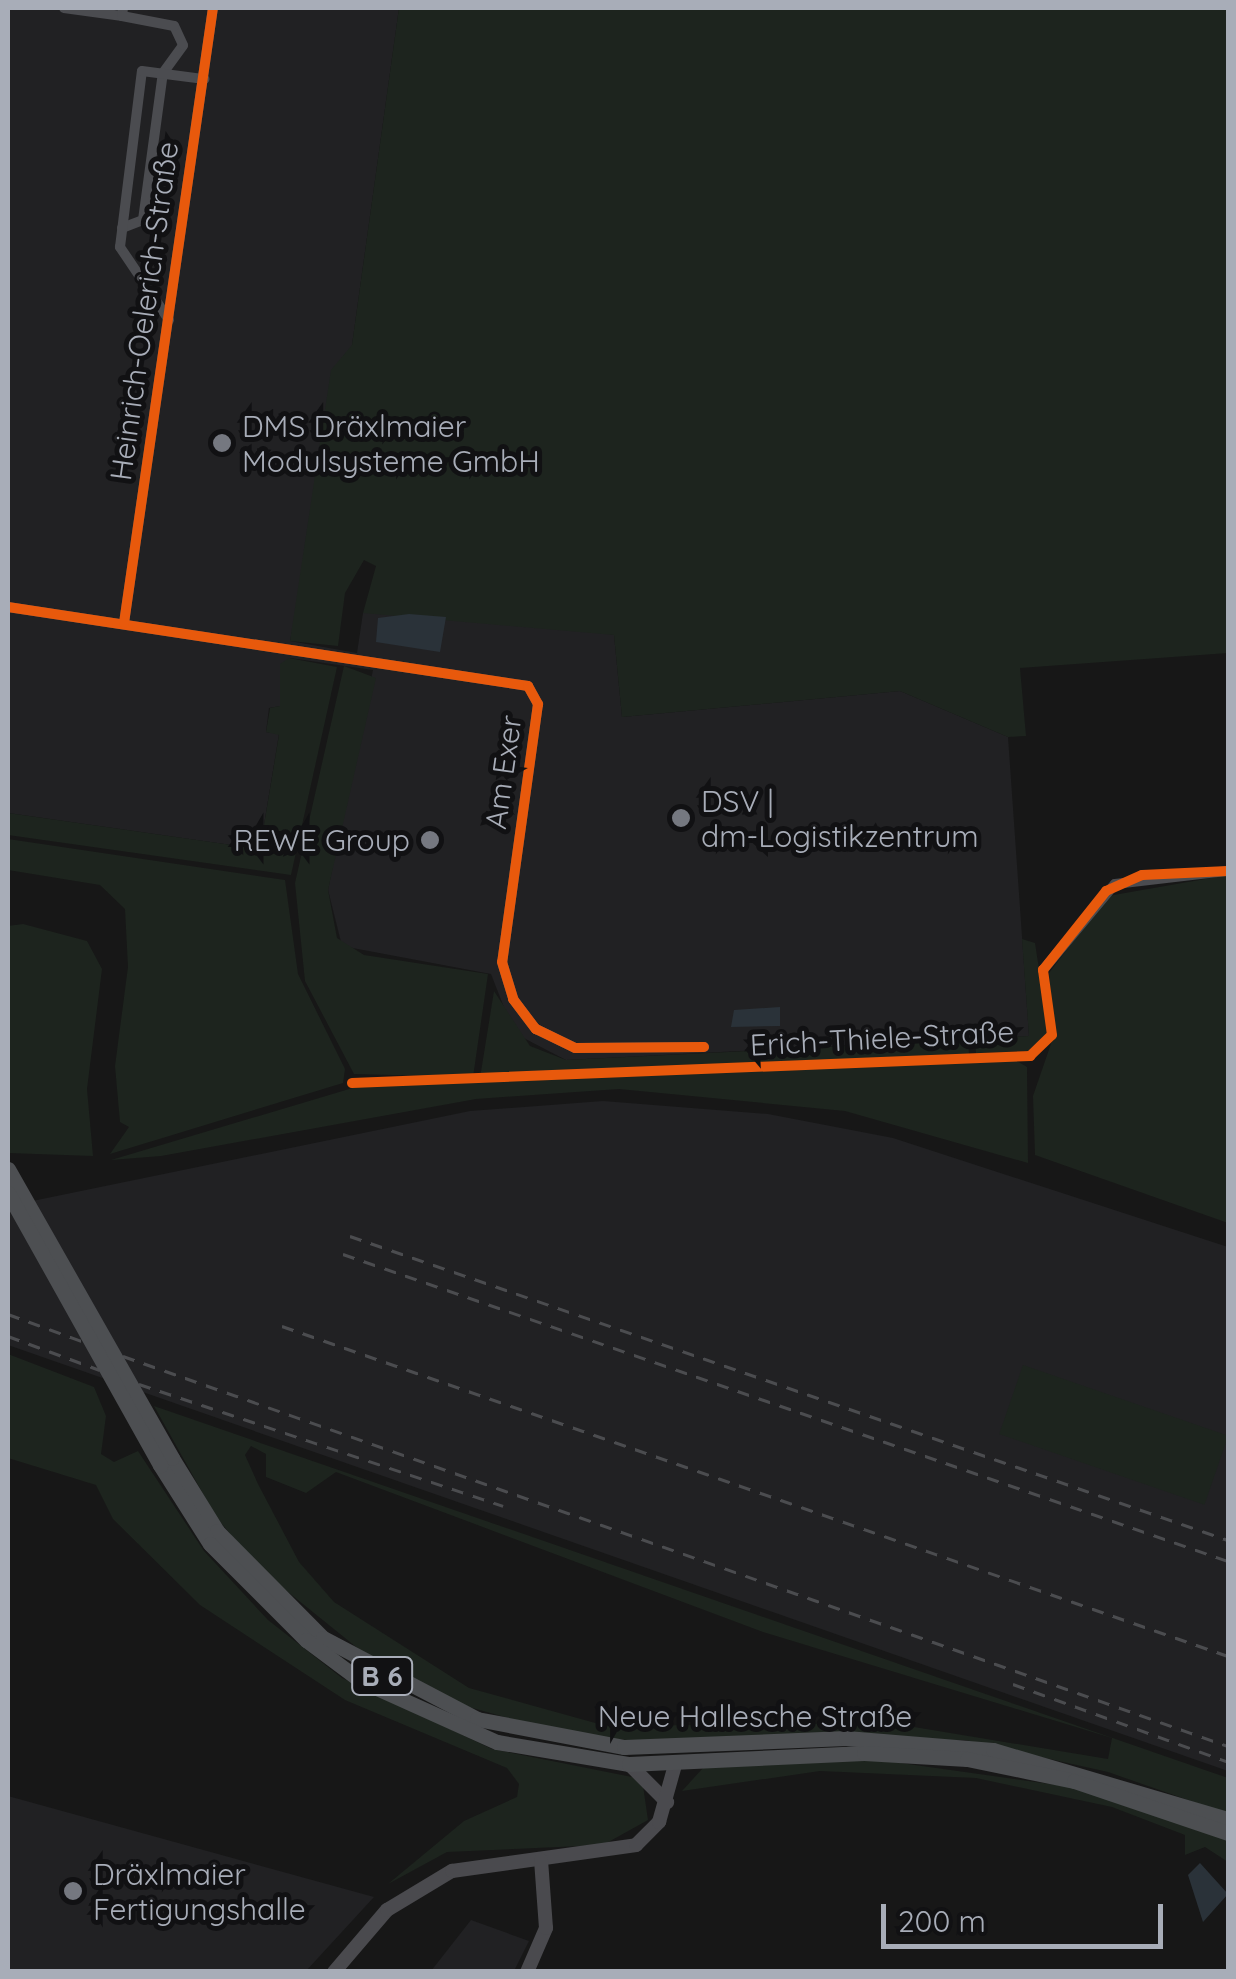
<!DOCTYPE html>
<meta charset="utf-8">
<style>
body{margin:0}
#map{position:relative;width:1236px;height:1979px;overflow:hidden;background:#171717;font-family:Quicksand,sans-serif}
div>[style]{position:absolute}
.built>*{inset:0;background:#212123}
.green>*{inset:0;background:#1d241e;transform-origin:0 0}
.water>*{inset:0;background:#2a3239}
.street>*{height:10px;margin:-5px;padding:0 5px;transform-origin:5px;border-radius:5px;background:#4b4c50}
.secondary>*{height:14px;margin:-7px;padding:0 7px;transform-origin:7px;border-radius:7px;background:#4a4a4e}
.primary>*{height:15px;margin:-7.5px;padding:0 7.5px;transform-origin:7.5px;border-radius:7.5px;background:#4d4f52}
.rail>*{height:2.5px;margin-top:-1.25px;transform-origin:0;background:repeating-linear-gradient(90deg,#4b4c4f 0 12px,transparent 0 22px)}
.primary-bridge>*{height:15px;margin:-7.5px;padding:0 7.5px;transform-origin:7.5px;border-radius:7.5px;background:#4d4f52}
.cycleway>*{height:10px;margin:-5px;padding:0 5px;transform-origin:5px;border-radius:5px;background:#e8590c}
.dots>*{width:28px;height:28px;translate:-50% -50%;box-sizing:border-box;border:5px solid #111113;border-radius:50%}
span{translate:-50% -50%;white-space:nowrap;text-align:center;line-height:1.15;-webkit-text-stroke:10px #111113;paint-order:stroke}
.shield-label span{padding:2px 8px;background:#111113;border:2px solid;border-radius:8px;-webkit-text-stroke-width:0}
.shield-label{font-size:28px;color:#a8adb8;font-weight:700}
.street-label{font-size:30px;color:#a8adb8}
.poi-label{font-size:30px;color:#a8adb8}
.left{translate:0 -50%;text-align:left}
.right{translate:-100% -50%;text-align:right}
.frame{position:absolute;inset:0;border:10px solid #a8adb8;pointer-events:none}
.scale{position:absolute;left:881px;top:1904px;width:282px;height:45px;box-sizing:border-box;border:5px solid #a8adb8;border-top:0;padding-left:12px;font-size:30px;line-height:35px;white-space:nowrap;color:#a8adb8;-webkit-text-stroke:8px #111113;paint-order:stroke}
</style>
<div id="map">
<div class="built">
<i style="clip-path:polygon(8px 8px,399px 8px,352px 345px,290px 641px,357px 653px,363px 613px,462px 606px,614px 635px,622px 717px,900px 691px,1008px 737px,1029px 1036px,566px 1060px,514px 1033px,491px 974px,342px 946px,328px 890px,373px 670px,290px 658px,280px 706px,269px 708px,266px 732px,279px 734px,260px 849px,8px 813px)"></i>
<i style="clip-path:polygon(603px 1101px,768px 1114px,893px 1138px,1228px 1247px,1228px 1771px,8px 1345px,8px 1206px,470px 1111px)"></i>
<i style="clip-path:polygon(8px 1796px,374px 1897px,306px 1971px,8px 1971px)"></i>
<i style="clip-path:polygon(471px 1920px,529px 1941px,514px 1971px,431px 1971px)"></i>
</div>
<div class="green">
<i style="clip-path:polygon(399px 8px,1228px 8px,1228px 653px,1020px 668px,1026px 736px,1008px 737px,900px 691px,622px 717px,614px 635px,363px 613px,376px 566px,364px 560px,345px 593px,338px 646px,290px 641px,331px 370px,352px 345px)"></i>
<i style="clip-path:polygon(289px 658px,337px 667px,291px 875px,8px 835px,8px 813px,260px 849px,279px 735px,266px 732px,270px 708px,280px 706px,280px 664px)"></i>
<i style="clip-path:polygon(344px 666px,376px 678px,328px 890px,337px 938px,364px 955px,488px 974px,473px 1077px,354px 1074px,305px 981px,295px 883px)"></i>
<i style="clip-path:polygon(8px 839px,285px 880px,298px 974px,345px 1069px,343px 1083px,110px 1154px,129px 1127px,120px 1122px,115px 1066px,128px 967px,125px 909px,100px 885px,8px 870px)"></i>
<i style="clip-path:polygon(1228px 875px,1228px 1223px,1035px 1155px,1033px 1096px,1054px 1035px,1049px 973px,1108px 896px)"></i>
<i style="clip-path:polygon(23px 924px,87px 941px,102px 969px,87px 1089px,93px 1156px,8px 1153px,8px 926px)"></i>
<i style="clip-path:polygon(1022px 939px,1035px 943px,1049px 1034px,1033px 1051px,976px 1053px,975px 1039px,1029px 1036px)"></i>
<i style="clip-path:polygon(494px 991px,530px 1046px,566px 1060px,968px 1040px,969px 1054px,480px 1078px)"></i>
<i style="clip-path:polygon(1010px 1057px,1027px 1067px,1028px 1163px,845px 1111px,619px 1089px,476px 1099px,161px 1156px,111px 1160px,366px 1084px)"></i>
<i style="clip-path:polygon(8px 1354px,94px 1387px,106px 1416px,101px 1454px,114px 1462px,138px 1451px,204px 1551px,268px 1620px,342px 1678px,492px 1749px,642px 1779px,648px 1820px,603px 1845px,447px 1852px,388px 1884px,464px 1821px,517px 1797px,519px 1784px,507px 1768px,345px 1700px,200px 1605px,113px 1519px,96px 1485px,8px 1458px)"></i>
<i style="left:1023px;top:1365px;width:217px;height:73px;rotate:19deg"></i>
<i style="clip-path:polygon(evenodd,154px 1406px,1228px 1778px,1228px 1814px,1108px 1772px,965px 1740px,650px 1742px,569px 1735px,451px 1702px,376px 1663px,262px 1571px,216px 1517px,154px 1406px,251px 1446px,266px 1454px,266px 1477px,306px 1493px,336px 1472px,763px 1632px,1112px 1738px,1108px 1759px,890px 1723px,606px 1726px,469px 1688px,334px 1602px,299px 1562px,258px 1484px,245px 1455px,251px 1446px)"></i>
<i style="clip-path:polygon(865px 1758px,1078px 1788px,1228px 1839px,1228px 1862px,1205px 1847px,1185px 1855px,1185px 1835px,1112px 1807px,976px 1778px,820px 1771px,682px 1791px,703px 1768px)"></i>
</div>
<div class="water">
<i style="clip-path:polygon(409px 614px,446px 617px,440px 652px,376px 642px,378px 618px)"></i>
<i style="clip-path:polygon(780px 1007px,780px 1026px,731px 1027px,734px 1010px)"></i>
<i style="clip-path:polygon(1200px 1863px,1228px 1894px,1203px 1922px,1188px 1875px)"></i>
</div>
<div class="street">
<i style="left:64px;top:8px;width:59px;rotate:7.9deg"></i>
<i style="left:122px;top:16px;width:8px;rotate:-83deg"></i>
<i style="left:122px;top:228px;width:22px;rotate:-21deg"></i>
<i style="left:143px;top:220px;width:148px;rotate:-82.3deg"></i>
<i style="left:163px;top:73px;width:34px;rotate:-54deg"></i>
<i style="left:183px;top:45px;width:21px;rotate:-115deg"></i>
<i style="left:174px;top:26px;width:53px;rotate:-169.1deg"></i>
<i style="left:169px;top:320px;width:88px;rotate:-123.9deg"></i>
<i style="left:120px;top:247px;width:177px;rotate:-82.9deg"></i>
<i style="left:142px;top:71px;width:63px;rotate:7.4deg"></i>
<i style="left:8px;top:607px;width:526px;rotate:8.64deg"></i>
<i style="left:528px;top:686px;width:21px;rotate:61deg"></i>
<i style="left:538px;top:704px;width:260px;rotate:97.9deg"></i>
<i style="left:502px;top:962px;width:39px;rotate:73deg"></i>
<i style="left:513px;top:999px;width:38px;rotate:53deg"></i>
<i style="left:536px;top:1029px;width:43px;rotate:26deg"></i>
<i style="left:575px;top:1048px;width:129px;rotate:-0.4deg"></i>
<i style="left:124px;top:623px;width:621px;rotate:-81.77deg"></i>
<i style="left:1043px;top:970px;width:112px;rotate:-50.1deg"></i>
<i style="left:1115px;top:884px;width:114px;rotate:-6.6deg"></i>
</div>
<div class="secondary">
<i style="left:629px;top:1764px;width:54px;rotate:45deg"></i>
<i style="left:334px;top:1972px;width:82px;rotate:-49.5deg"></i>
<i style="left:387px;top:1910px;width:76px;rotate:-31deg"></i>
<i style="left:452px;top:1871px;width:186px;rotate:-8deg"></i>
<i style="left:636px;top:1845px;width:33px;rotate:-45deg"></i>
<i style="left:659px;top:1822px;width:59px;rotate:-74.3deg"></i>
<i style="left:527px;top:1972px;width:48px;rotate:-66.6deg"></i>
<i style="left:546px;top:1928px;width:68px;rotate:-94.2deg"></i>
</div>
<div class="primary">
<i style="left:172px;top:1458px;width:86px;rotate:58.3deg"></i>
<i style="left:217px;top:1531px;width:151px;rotate:45.3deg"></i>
<i style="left:323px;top:1638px;width:174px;rotate:27.7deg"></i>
<i style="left:477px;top:1719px;width:150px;rotate:10.8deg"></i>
<i style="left:624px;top:1747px;width:222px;rotate:-2.3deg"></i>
<i style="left:846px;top:1738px;width:147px;rotate:4.7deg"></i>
<i style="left:993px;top:1750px;width:245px;rotate:16.4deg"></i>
<i style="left:160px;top:1465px;width:93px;rotate:57.7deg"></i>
<i style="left:210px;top:1544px;width:136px;rotate:45deg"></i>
<i style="left:306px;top:1640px;width:69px;rotate:36.7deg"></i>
<i style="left:361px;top:1681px;width:149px;rotate:24.2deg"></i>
<i style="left:497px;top:1742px;width:134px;rotate:9.5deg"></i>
<i style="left:629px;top:1764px;width:235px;rotate:-2.7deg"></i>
<i style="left:864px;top:1753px;width:103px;rotate:3.3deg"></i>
<i style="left:967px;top:1759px;width:109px;rotate:11.6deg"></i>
<i style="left:1074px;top:1781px;width:163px;rotate:18.7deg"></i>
</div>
<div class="rail">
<i style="left:350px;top:1236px;width:929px;rotate:19.1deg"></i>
<i style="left:343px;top:1254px;width:937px;rotate:19.13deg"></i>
<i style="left:8px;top:1314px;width:81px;rotate:20.2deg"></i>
<i style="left:282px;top:1326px;width:1002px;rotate:19.23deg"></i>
<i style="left:8px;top:1336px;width:98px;rotate:20.3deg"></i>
<i style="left:123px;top:1356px;width:1172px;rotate:19.44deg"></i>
<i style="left:139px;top:1384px;width:384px;rotate:18.5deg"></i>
<i style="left:1013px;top:1684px;width:229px;rotate:19.9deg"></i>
</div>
<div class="primary-bridge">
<i style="left:8px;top:1169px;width:332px;rotate:60.4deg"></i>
<i style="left:8px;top:1193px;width:312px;rotate:60.8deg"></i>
</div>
<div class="cycleway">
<i style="left:8px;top:607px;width:526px;rotate:8.64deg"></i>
<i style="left:528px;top:686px;width:21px;rotate:61deg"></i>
<i style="left:538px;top:704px;width:260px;rotate:97.9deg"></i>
<i style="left:502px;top:962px;width:39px;rotate:73deg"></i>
<i style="left:513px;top:999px;width:38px;rotate:53deg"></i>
<i style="left:536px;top:1029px;width:43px;rotate:26deg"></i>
<i style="left:575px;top:1048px;width:129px;rotate:-0.4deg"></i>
<i style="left:124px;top:623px;width:621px;rotate:-81.77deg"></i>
<i style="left:352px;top:1083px;width:679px;rotate:-2.28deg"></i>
<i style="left:1030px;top:1056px;width:30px;rotate:-44deg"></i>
<i style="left:1052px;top:1035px;width:66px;rotate:-97.9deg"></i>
<i style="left:1043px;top:970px;width:101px;rotate:-51.4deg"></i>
<i style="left:1106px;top:891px;width:39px;rotate:-24deg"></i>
<i style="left:1142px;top:875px;width:86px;rotate:-2.7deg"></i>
</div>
<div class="dots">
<i style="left:222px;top:443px;background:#757880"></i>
<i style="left:681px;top:818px;background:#757880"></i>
<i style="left:430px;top:840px;background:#757880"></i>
<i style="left:73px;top:1891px;background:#757880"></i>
</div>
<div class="shield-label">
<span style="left:382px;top:1676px">B 6</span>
</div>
<div class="street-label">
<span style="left:144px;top:311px;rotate:-82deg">Heinrich-Oelerich-Straße</span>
<span style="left:503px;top:772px;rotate:-82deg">Am Exer</span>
<span style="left:882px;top:1038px;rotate:-3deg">Erich-Thiele-Straße</span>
<span style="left:755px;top:1716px">Neue Hallesche Straße</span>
</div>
<div class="poi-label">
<span class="left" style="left:242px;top:443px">DMS Dräxlmaier<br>Modulsysteme GmbH</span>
<span class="left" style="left:701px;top:818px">DSV |<br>dm-Logistikzentrum</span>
<span class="right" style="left:410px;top:840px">REWE Group</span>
<span class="left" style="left:93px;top:1891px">Dräxlmaier<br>Fertigungshalle</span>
</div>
<div class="frame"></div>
<div class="scale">200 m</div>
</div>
